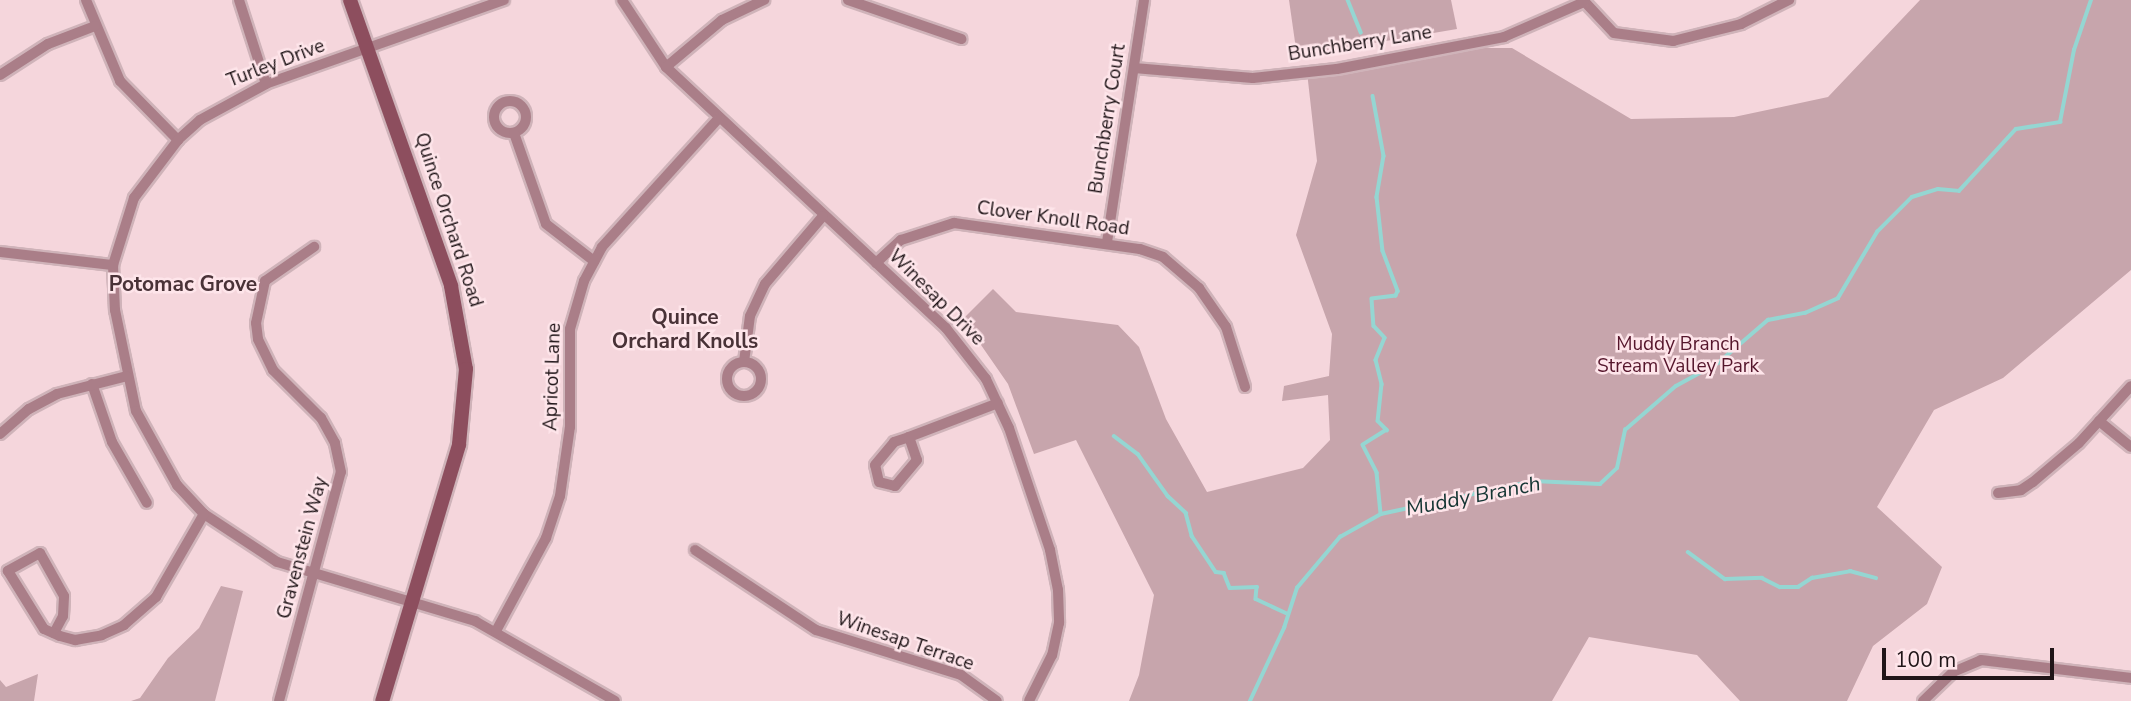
<!DOCTYPE html>
<style>
body{margin:0}
#map{position:relative;width:2131px;height:701px;overflow:hidden;background:#f5d6dc;font-family:"Nunito Sans",sans-serif}
div>[style]{position:absolute}
.green>*{inset:0;background:#c7a5ac}
.stream>*{height:3.5px;margin:-1.75px;padding:0 1.75px;transform-origin:1.75px;border-radius:1.75px;background:#95d6d2}
.roads{filter:drop-shadow(2px 0 #cfb3b9) drop-shadow(-2px 0 #cfb3b9) drop-shadow(0 2px #cfb3b9) drop-shadow(0 -2px #cfb3b9)}
.street>*{height:10px;margin:-5px;padding:0 5px;transform-origin:5px;border-radius:5px;background:#aa7e88}
.street>.ring{margin:-5px;padding:0;box-sizing:content-box;background:none;border:10px solid #aa7e88;border-radius:50%}
.secondary>*{height:14px;margin:-7px;padding:0 7px;transform-origin:7px;border-radius:7px;background:#8d4e5e}
span{translate:-50% -50%;white-space:nowrap;text-align:center;line-height:1.15;-webkit-text-stroke:5px #fee5ea;paint-order:stroke}
.street-label{font-size:19px;color:#201518}
.park-label{font-size:19px;color:#55152b}
.neighbourhood-label{font-size:21px;color:#493237;font-weight:700}
.water-label{font-size:21px;color:#143533;font-style:italic}
.scale{position:absolute;left:1882px;top:648px;width:172px;height:32px;box-sizing:border-box;border:4px solid #201518;border-top:0;padding-left:9px;font-size:21px;line-height:24px;white-space:nowrap;color:#201518;-webkit-text-stroke:5px #fee5ea;paint-order:stroke}
</style>
<div id="map">
<div class="green">
<i style="clip-path:polygon(1289px 0,1451px 0,1457px 29px,1297px 56px)"></i>
<i style="clip-path:polygon(1920px 0,2131px 0,2131px 270px,2003px 378px,1934px 410px,1877px 507px,1942px 567px,1927px 604px,1873px 646px,1847px 701px,1740px 701px,1697px 655px,1589px 637px,1552px 701px,1129px 701px,1139px 675px,1154px 595px,1076px 440px,1034px 454px,1008px 384px,963px 319px,993px 289px,1016px 312px,1118px 325px,1139px 347px,1166px 419px,1207px 492px,1303px 468px,1330px 440px,1328px 395px,1282px 401px,1284px 386px,1329px 376px,1332px 334px,1296px 235px,1317px 161px,1307px 72px,1446px 48px,1512px 48px,1631px 119px,1734px 117px,1828px 97px)"></i>
<i style="clip-path:polygon(221px 586px,243px 591px,215px 701px,131px 701px,140px 698px,168px 658px,199px 628px)"></i>
<i style="clip-path:polygon(38px 674px,34px 701px,0 701px,0 680px,6px 687px)"></i>
</div>
<div class="stream">
<i style="left:1348px;top:0;width:35px;rotate:68deg"></i>
<i style="left:1373px;top:96px;width:61px;rotate:79.6deg"></i>
<i style="left:1384px;top:156px;width:42px;rotate:99.7deg"></i>
<i style="left:1377px;top:197px;width:54px;rotate:83.7deg"></i>
<i style="left:1383px;top:251px;width:43px;rotate:69.4deg"></i>
<i style="left:1398px;top:291px;width:5px;rotate:112deg"></i>
<i style="left:1396px;top:296px;width:24px;rotate:173deg"></i>
<i style="left:1372px;top:299px;width:27px;rotate:86deg"></i>
<i style="left:1374px;top:326px;width:16px;rotate:47deg"></i>
<i style="left:1385px;top:338px;width:24px;rotate:112deg"></i>
<i style="left:1376px;top:360px;width:25px;rotate:76deg"></i>
<i style="left:1382px;top:384px;width:37px;rotate:96deg"></i>
<i style="left:1378px;top:421px;width:13px;rotate:45deg"></i>
<i style="left:1387px;top:430px;width:28px;rotate:148deg"></i>
<i style="left:1363px;top:445px;width:31px;rotate:63deg"></i>
<i style="left:1377px;top:473px;width:41px;rotate:84.4deg"></i>
<i style="left:1114px;top:436px;width:30px;rotate:37deg"></i>
<i style="left:1138px;top:454px;width:52px;rotate:54.5deg"></i>
<i style="left:1168px;top:496px;width:25px;rotate:43deg"></i>
<i style="left:1186px;top:513px;width:24px;rotate:75deg"></i>
<i style="left:1192px;top:536px;width:43px;rotate:56.3deg"></i>
<i style="left:1216px;top:572px;width:8px;rotate:7deg"></i>
<i style="left:1224px;top:573px;width:16px;rotate:68deg"></i>
<i style="left:1230px;top:588px;width:27px;rotate:-2deg"></i>
<i style="left:1257px;top:587px;width:12px;rotate:95deg"></i>
<i style="left:1256px;top:599px;width:35px;rotate:25deg"></i>
<i style="left:1688px;top:552px;width:46px;rotate:36.1deg"></i>
<i style="left:1725px;top:579px;width:37px;rotate:-2deg"></i>
<i style="left:1762px;top:578px;width:20px;rotate:27deg"></i>
<i style="left:1780px;top:587px;width:18px"></i>
<i style="left:1798px;top:587px;width:17px;rotate:-33deg"></i>
<i style="left:1812px;top:578px;width:39px;rotate:-10deg"></i>
<i style="left:1850px;top:571px;width:27px;rotate:15deg"></i>
<i style="left:1250px;top:701px;width:81px;rotate:-65deg"></i>
<i style="left:1284px;top:628px;width:42px;rotate:-72deg"></i>
<i style="left:1297px;top:588px;width:67px;rotate:-49.9deg"></i>
<i style="left:1340px;top:537px;width:47px;rotate:-29.3deg"></i>
<i style="left:1381px;top:514px;width:156px;rotate:-12.2deg"></i>
<i style="left:1533px;top:481px;width:67px;rotate:2.6deg"></i>
<i style="left:1600px;top:484px;width:23px;rotate:-43deg"></i>
<i style="left:1617px;top:468px;width:39px;rotate:-78deg"></i>
<i style="left:1625px;top:430px;width:67px;rotate:-40.8deg"></i>
<i style="left:1676px;top:386px;width:48px;rotate:-28.7deg"></i>
<i style="left:1718px;top:363px;width:66px;rotate:-40.7deg"></i>
<i style="left:1768px;top:320px;width:38px;rotate:-11deg"></i>
<i style="left:1805px;top:313px;width:36px;rotate:-24deg"></i>
<i style="left:1838px;top:298px;width:77px;rotate:-59.4deg"></i>
<i style="left:1877px;top:232px;width:49px;rotate:-45deg"></i>
<i style="left:1912px;top:197px;width:27px;rotate:-17deg"></i>
<i style="left:1938px;top:189px;width:21px;rotate:5deg"></i>
<i style="left:1959px;top:191px;width:84px;rotate:-47.4deg"></i>
<i style="left:2016px;top:129px;width:45px;rotate:-9deg"></i>
<i style="left:2060px;top:122px;width:73px;rotate:-79deg"></i>
<i style="left:2074px;top:50px;width:53px;rotate:-71.2deg"></i>
</div>
<div class="roads">
<div class="street">
<i style="left:86px;top:0;width:88px;rotate:67.2deg"></i>
<i style="left:120px;top:81px;width:83px;rotate:45.5deg"></i>
<i style="left:239px;top:0;width:88px;rotate:72.2deg"></i>
<i style="left:504px;top:0;width:252px;rotate:160.6deg"></i>
<i style="left:266px;top:84px;width:75px;rotate:151.4deg"></i>
<i style="left:200px;top:120px;width:30px;rotate:138deg"></i>
<i style="left:178px;top:140px;width:73px;rotate:127.2deg"></i>
<i style="left:134px;top:198px;width:70px;rotate:107.4deg"></i>
<i style="left:113px;top:265px;width:45px;rotate:87.5deg"></i>
<i style="left:115px;top:310px;width:103px;rotate:78.3deg"></i>
<i style="left:136px;top:411px;width:85px;rotate:61deg"></i>
<i style="left:177px;top:485px;width:40px;rotate:47deg"></i>
<i style="left:204px;top:514px;width:87px;rotate:33.3deg"></i>
<i style="left:277px;top:562px;width:207px;rotate:16.6deg"></i>
<i style="left:475px;top:621px;width:161px;rotate:29.7deg"></i>
<i style="left:622px;top:0;width:80px;rotate:56.7deg"></i>
<i style="left:666px;top:67px;width:383px;rotate:43deg"></i>
<i style="left:946px;top:328px;width:65px;rotate:51.9deg"></i>
<i style="left:986px;top:379px;width:54px;rotate:64.9deg"></i>
<i style="left:1009px;top:428px;width:129px;rotate:71.4deg"></i>
<i style="left:1050px;top:550px;width:41px;rotate:78.7deg"></i>
<i style="left:1058px;top:590px;width:33px;rotate:88deg"></i>
<i style="left:1059px;top:623px;width:33px;rotate:102deg"></i>
<i style="left:1052px;top:655px;width:51px;rotate:116.6deg"></i>
<i style="left:848px;top:0;width:120px;rotate:19deg"></i>
<i style="left:1583px;top:0;width:45px;rotate:46.8deg"></i>
<i style="left:1614px;top:33px;width:60px;rotate:7.7deg"></i>
<i style="left:1673px;top:41px;width:70px;rotate:-14deg"></i>
<i style="left:1741px;top:24px;width:54px;rotate:-26.6deg"></i>
<i style="left:666px;top:67px;width:73px;rotate:-40deg"></i>
<i style="left:722px;top:20px;width:47px;rotate:-25.5deg"></i>
<i style="left:1134px;top:68px;width:119px;rotate:4.8deg"></i>
<i style="left:1253px;top:78px;width:84px;rotate:-6.1deg"></i>
<i style="left:1337px;top:69px;width:170px;rotate:-10.8deg"></i>
<i style="left:1504px;top:37px;width:87px;rotate:-23.6deg"></i>
<i style="left:0;top:75px;width:57px;rotate:-32.9deg"></i>
<i style="left:48px;top:44px;width:50px;rotate:-21deg"></i>
<i class="ring" style="left:494px;top:101px;width:22px;height:22px"></i>
<i style="left:514px;top:133px;width:96px;rotate:70.6deg"></i>
<i style="left:546px;top:224px;width:61px;rotate:37.6deg"></i>
<i style="left:1107px;top:242px;width:245px;rotate:-81.3deg"></i>
<i style="left:0;top:252px;width:114px;rotate:6.6deg"></i>
<i style="left:876px;top:263px;width:34px;rotate:-43deg"></i>
<i style="left:901px;top:240px;width:56px;rotate:-17.8deg"></i>
<i style="left:954px;top:223px;width:188px;rotate:8deg"></i>
<i style="left:1140px;top:249px;width:24px;rotate:19deg"></i>
<i style="left:1163px;top:257px;width:48px;rotate:40.7deg"></i>
<i style="left:1199px;top:288px;width:47px;rotate:55.3deg"></i>
<i style="left:1226px;top:327px;width:63px;rotate:72.4deg"></i>
<i style="left:744px;top:362px;width:46px;rotate:-82.6deg"></i>
<i style="left:750px;top:316px;width:35px;rotate:-65deg"></i>
<i style="left:765px;top:284px;width:89px;rotate:-49.5deg"></i>
<i class="ring" style="left:727px;top:362px;width:24px;height:24px"></i>
<i style="left:92px;top:384px;width:61px;rotate:71deg"></i>
<i style="left:112px;top:442px;width:70px;rotate:60.2deg"></i>
<i style="left:2099px;top:421px;width:41px;rotate:39.1deg"></i>
<i style="left:0;top:434px;width:38px;rotate:-41deg"></i>
<i style="left:29px;top:409px;width:32px;rotate:-28deg"></i>
<i style="left:57px;top:394px;width:72px;rotate:-14.4deg"></i>
<i style="left:909px;top:437px;width:24px;rotate:71deg"></i>
<i style="left:917px;top:460px;width:34px;rotate:130deg"></i>
<i style="left:895px;top:486px;width:16px;rotate:-166deg"></i>
<i style="left:879px;top:482px;width:17px;rotate:-103deg"></i>
<i style="left:875px;top:465px;width:30px;rotate:-50deg"></i>
<i style="left:894px;top:442px;width:16px;rotate:-18deg"></i>
<i style="left:909px;top:437px;width:95px;rotate:-20.9deg"></i>
<i style="left:1998px;top:493px;width:23px;rotate:-7deg"></i>
<i style="left:2021px;top:490px;width:14px;rotate:-34deg"></i>
<i style="left:2033px;top:482px;width:60px;rotate:-40.3deg"></i>
<i style="left:2079px;top:443px;width:77px;rotate:-47.6deg"></i>
<i style="left:695px;top:550px;width:145px;rotate:33.5deg"></i>
<i style="left:816px;top:630px;width:152px;rotate:17.2deg"></i>
<i style="left:961px;top:675px;width:44px;rotate:35.8deg"></i>
<i style="left:496px;top:631px;width:106px;rotate:-61.7deg"></i>
<i style="left:546px;top:538px;width:44px;rotate:-71.6deg"></i>
<i style="left:560px;top:496px;width:70px;rotate:-81.8deg"></i>
<i style="left:570px;top:427px;width:98px;rotate:-90deg"></i>
<i style="left:570px;top:329px;width:50px;rotate:-73.7deg"></i>
<i style="left:584px;top:281px;width:38px;rotate:-62deg"></i>
<i style="left:602px;top:247px;width:173px;rotate:-47.8deg"></i>
<i style="left:54px;top:633px;width:19px;rotate:-62deg"></i>
<i style="left:63px;top:616px;width:20px;rotate:-87deg"></i>
<i style="left:64px;top:596px;width:49px;rotate:-119.2deg"></i>
<i style="left:40px;top:553px;width:37px;rotate:151deg"></i>
<i style="left:8px;top:571px;width:68px;rotate:58.2deg"></i>
<i style="left:44px;top:629px;width:17px;rotate:24deg"></i>
<i style="left:60px;top:636px;width:16px;rotate:15deg"></i>
<i style="left:75px;top:640px;width:27px;rotate:-10deg"></i>
<i style="left:102px;top:635px;width:24px;rotate:-24deg"></i>
<i style="left:124px;top:625px;width:43px;rotate:-41.2deg"></i>
<i style="left:156px;top:597px;width:96px;rotate:-60deg"></i>
<i style="left:279px;top:701px;width:237px;rotate:-74.9deg"></i>
<i style="left:341px;top:472px;width:30px;rotate:-102deg"></i>
<i style="left:335px;top:443px;width:29px;rotate:-119deg"></i>
<i style="left:321px;top:418px;width:68px;rotate:-135deg"></i>
<i style="left:273px;top:370px;width:34px;rotate:-116deg"></i>
<i style="left:258px;top:339px;width:16px;rotate:-97deg"></i>
<i style="left:256px;top:323px;width:43px;rotate:-77.9deg"></i>
<i style="left:265px;top:281px;width:60px;rotate:-34.8deg"></i>
<i style="left:1923px;top:701px;width:42px;rotate:-44deg"></i>
<i style="left:1953px;top:672px;width:30px;rotate:-23deg"></i>
<i style="left:1981px;top:660px;width:151px;rotate:6.8deg"></i>
</div>
<div class="secondary">
<i style="left:350px;top:0;width:303px;rotate:70.5deg"></i>
<i style="left:451px;top:286px;width:84px;rotate:79.8deg"></i>
<i style="left:466px;top:369px;width:76px;rotate:95.3deg"></i>
<i style="left:459px;top:445px;width:267px;rotate:106.7deg"></i>
</div>
</div>
<div class="street-label">
<span style="left:1360px;top:44px;rotate:-9deg">Bunchberry Lane</span>
<span style="left:276px;top:64px;rotate:-21deg">Turley Drive</span>
<span style="left:1108px;top:119px;rotate:-81deg">Bunchberry Court</span>
<span style="left:1053px;top:219px;rotate:8deg">Clover Knoll Road</span>
<span style="left:448px;top:220px;rotate:72deg">Quince Orchard Road</span>
<span style="left:936px;top:298px;rotate:45deg">Winesap Drive</span>
<span style="left:553px;top:377px;rotate:-88deg">Apricot Lane</span>
<span style="left:303px;top:548px;rotate:-75deg">Gravenstein Way</span>
<span style="left:905px;top:642px;rotate:19deg">Winesap Terrace</span>
</div>
<div class="park-label">
<span style="left:1678px;top:356px">Muddy Branch<br>Stream Valley Park</span>
</div>
<div class="neighbourhood-label">
<span style="left:183px;top:284px">Potomac Grove</span>
<span style="left:685px;top:329px">Quince<br>Orchard Knolls</span>
</div>
<div class="water-label">
<span style="left:1473px;top:496px;rotate:-11deg">Muddy Branch</span>
</div>
<div class="scale">100 m</div>
</div>
